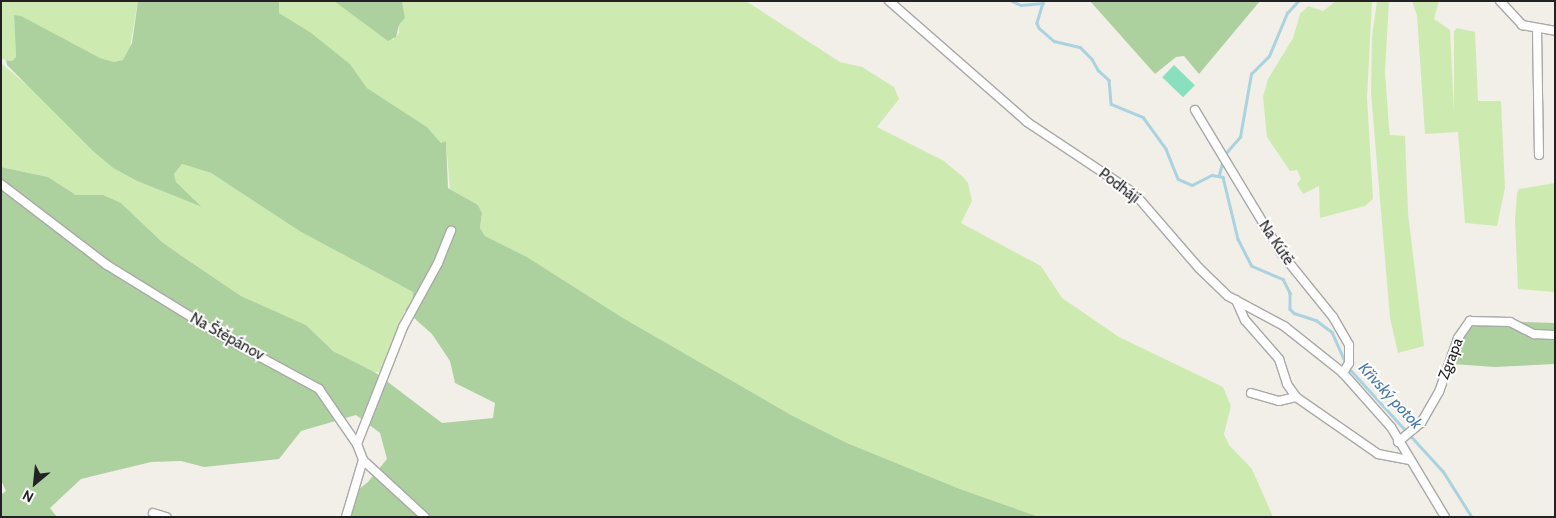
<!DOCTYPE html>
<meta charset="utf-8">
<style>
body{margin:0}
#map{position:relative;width:1556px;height:518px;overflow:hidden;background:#f2efe9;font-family:Cabin,sans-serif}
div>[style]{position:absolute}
.grass>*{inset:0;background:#cdebb0}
.forest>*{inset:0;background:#add19e}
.pitch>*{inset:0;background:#88e0be;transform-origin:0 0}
.stream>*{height:2.5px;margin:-1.25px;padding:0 1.25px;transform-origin:1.25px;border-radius:1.25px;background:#aad3df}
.roads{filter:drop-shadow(1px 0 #a9a9a9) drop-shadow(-1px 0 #a9a9a9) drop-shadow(0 1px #a9a9a9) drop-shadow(0 -1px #a9a9a9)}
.street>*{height:8px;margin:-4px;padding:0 4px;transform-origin:4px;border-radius:4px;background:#fff}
span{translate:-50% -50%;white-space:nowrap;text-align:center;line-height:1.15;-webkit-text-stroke:4px #fff;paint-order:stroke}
.street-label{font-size:15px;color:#222}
.water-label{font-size:16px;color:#4a7aab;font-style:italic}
.frame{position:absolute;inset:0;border:2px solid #222;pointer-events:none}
.north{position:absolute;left:10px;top:458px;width:50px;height:50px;-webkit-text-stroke:4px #fff;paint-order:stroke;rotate:208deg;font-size:14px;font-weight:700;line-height:20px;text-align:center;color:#222}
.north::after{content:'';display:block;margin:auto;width:18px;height:22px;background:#222;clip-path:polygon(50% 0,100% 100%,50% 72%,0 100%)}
</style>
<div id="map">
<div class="grass">
<i style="clip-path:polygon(1px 1px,138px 1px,129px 53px,123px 60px,114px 62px,100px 58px,14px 15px,16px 57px,12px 61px,1px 59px)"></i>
<i style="clip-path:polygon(279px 1px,334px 1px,393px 40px,399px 33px,399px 25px,405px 18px,402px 1px,746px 1px,840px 62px,862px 67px,894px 87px,899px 99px,877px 127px,944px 161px,963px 177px,968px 183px,972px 201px,961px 223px,1041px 266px,1062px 298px,1119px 337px,1223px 387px,1231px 406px,1224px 434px,1229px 445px,1252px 469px,1273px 517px,1039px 517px,960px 489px,847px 443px,793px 416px,623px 318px,527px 257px,485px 236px,480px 228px,482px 213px,478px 205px,450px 189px,446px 142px,441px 143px,427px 127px,367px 88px,350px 64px,310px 32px,279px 13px)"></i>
<i style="clip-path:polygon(1336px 1px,1372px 1px,1367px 98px,1373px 199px,1365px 206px,1320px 218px,1319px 186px,1303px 194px,1297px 184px,1301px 179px,1297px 170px,1290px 171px,1267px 137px,1263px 97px,1268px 79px,1293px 38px,1300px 14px,1308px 6px,1323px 11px)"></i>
<i style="clip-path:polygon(1377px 1px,1389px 1px,1385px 72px,1389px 128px,1390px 135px,1405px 136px,1408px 213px,1424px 346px,1398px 353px,1390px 318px,1371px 93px,1372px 37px)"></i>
<i style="clip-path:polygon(1412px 1px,1439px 1px,1434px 19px,1450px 30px,1454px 112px,1454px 31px,1457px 28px,1475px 32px,1478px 101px,1501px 101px,1505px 188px,1497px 226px,1465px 223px,1458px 132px,1425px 134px,1417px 16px)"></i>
<i style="clip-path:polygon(1px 63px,42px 98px,94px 152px,113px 168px,137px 181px,202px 207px,176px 182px,174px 174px,182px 164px,211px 173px,301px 232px,413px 292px,413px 299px,405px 310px,380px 372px,371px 372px,333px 351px,306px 325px,241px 296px,162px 242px,121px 203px,95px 195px,76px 195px,48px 177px,1px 167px)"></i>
<i style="clip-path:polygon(1555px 183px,1555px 292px,1518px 289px,1515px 220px,1517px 193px,1519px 189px)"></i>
</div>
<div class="forest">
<i style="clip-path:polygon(138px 1px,279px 1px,279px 13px,310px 32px,350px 64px,367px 88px,427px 127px,441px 143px,446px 141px,448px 188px,478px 205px,482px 213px,480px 228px,485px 236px,527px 257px,623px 318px,793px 416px,847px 443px,960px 489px,1039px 517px,350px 517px,349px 497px,368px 482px,387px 459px,380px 433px,356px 415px,301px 431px,279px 459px,204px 467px,181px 461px,151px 462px,81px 479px,50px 508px,57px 517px,1px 517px,1px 495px,6px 491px,1px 480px,1px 167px,48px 177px,76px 195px,103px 195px,121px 203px,162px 242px,182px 256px,241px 296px,306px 325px,333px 351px,376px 373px,442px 423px,493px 418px,495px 403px,455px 383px,450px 361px,432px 334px,405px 310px,413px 299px,413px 292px,301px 232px,211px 173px,182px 164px,174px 174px,176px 182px,202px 207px,137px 181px,113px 168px,94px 152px,7px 65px,6px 60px,12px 61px,16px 57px,14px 15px,21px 16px,100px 58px,114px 62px,123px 60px,132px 43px)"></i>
<i style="clip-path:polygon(334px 1px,402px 1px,405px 18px,399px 25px,396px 37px,388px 41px)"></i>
<i style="clip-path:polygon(1090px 1px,1260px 1px,1199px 74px,1184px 56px,1176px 57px,1155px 74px)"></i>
<i style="clip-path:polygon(1490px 321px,1555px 323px,1555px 364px,1495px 367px,1452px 364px,1465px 332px,1479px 322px)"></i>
</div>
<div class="pitch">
<i style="left:1174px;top:65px;width:29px;height:17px;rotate:44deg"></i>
</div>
<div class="stream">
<i style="left:1012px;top:1px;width:10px;rotate:24deg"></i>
<i style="left:1021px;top:5px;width:22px;rotate:-5deg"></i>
<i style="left:1043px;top:3px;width:21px;rotate:107deg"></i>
<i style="left:1037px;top:23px;width:5px;rotate:68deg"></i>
<i style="left:1039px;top:28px;width:20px;rotate:41deg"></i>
<i style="left:1054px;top:41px;width:27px;rotate:13deg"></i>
<i style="left:1080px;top:47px;width:17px;rotate:45deg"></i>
<i style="left:1092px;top:59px;width:13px;rotate:61deg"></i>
<i style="left:1098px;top:70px;width:15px;rotate:42deg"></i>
<i style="left:1109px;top:80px;width:24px;rotate:85deg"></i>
<i style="left:1111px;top:104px;width:35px;rotate:22deg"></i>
<i style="left:1143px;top:117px;width:39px;rotate:54deg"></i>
<i style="left:1166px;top:149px;width:32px;rotate:68deg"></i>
<i style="left:1178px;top:179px;width:15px;rotate:23deg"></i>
<i style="left:1192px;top:185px;width:22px;rotate:-27deg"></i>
<i style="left:1212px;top:175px;width:11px;rotate:10deg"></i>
<i style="left:1223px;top:177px;width:64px;rotate:76.4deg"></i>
<i style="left:1238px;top:239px;width:30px;rotate:63deg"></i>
<i style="left:1252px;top:266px;width:34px;rotate:23deg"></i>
<i style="left:1283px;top:279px;width:16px;rotate:63deg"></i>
<i style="left:1290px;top:293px;width:16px;rotate:90deg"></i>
<i style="left:1290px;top:309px;width:6px;rotate:45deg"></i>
<i style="left:1294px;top:313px;width:23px;rotate:18deg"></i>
<i style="left:1316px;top:320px;width:20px;rotate:37deg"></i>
<i style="left:1332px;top:332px;width:37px;rotate:66deg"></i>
<i style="left:1347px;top:366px;width:142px;rotate:47.6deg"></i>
<i style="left:1443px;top:471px;width:54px;rotate:57.8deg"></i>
<i style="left:1225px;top:154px;width:23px;rotate:-49deg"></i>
<i style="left:1240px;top:137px;width:64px;rotate:-80.1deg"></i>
<i style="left:1251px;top:74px;width:25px;rotate:-45deg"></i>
<i style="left:1269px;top:56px;width:47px;rotate:-67.3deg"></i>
<i style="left:1287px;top:13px;width:16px;rotate:-47deg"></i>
<i style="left:1219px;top:175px;width:12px;rotate:-76deg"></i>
</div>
<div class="roads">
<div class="street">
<i style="left:889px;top:1px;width:184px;rotate:41.2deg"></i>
<i style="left:1027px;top:122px;width:128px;rotate:33.6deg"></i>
<i style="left:1134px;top:193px;width:99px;rotate:49.1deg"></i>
<i style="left:1199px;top:268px;width:40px;rotate:44deg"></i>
<i style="left:1228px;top:296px;width:64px;rotate:28.2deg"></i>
<i style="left:1284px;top:326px;width:75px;rotate:38.5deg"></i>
<i style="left:1343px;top:373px;width:72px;rotate:48.4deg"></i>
<i style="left:1391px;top:427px;width:105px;rotate:59deg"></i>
<i style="left:1500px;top:1px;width:33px;rotate:47deg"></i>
<i style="left:1522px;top:25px;width:34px;rotate:10deg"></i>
<i style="left:1537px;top:28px;width:127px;rotate:89.1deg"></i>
<i style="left:1195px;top:110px;width:168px;rotate:58.9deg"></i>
<i style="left:1282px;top:254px;width:81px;rotate:51deg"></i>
<i style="left:1333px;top:317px;width:32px;rotate:60deg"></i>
<i style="left:1349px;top:345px;width:18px;rotate:90deg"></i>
<i style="left:1349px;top:363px;width:12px;rotate:121deg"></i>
<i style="left:1px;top:184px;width:133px;rotate:37.4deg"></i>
<i style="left:107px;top:265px;width:141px;rotate:31.7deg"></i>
<i style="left:227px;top:339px;width:105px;rotate:28.5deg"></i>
<i style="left:319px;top:389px;width:67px;rotate:55.4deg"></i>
<i style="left:357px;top:444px;width:17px;rotate:69deg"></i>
<i style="left:363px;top:460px;width:84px;rotate:42.6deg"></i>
<i style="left:1236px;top:300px;width:22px;rotate:66deg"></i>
<i style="left:1245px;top:320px;width:52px;rotate:48.9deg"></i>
<i style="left:1279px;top:359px;width:26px;rotate:72deg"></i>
<i style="left:1287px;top:384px;width:16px;rotate:55deg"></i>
<i style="left:1251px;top:393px;width:29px;rotate:16deg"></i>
<i style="left:1279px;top:401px;width:17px;rotate:-13deg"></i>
<i style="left:1296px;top:397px;width:100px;rotate:34.8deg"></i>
<i style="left:1378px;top:454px;width:31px;rotate:11deg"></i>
<i style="left:1398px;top:442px;width:30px;rotate:-40deg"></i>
<i style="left:1421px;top:423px;width:36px;rotate:-60deg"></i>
<i style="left:1439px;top:392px;width:57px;rotate:-70.6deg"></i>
<i style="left:1458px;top:338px;width:21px;rotate:-55deg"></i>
<i style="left:1470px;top:321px;width:40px;rotate:1.4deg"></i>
<i style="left:1510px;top:322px;width:27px;rotate:27deg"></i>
<i style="left:1534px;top:334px;width:21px;rotate:3deg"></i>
<i style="left:357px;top:444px;width:126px;rotate:-68.5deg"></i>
<i style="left:403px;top:327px;width:73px;rotate:-61.3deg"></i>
<i style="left:438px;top:263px;width:35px;rotate:-68deg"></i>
<i style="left:153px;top:513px;width:14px;rotate:17deg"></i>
<i style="left:346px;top:517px;width:59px;rotate:-73.4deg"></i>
</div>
</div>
<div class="street-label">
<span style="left:1119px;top:186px;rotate:37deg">Podhájí</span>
<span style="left:1276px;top:243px;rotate:56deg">Na Kútě</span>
<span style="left:227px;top:337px;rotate:29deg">Na Štěpánov</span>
<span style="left:1451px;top:359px;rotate:-69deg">Zgrapa</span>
</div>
<div class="water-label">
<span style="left:1390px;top:396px;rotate:47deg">Křivský potok</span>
</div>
<div class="frame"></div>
<div class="north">N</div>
</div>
